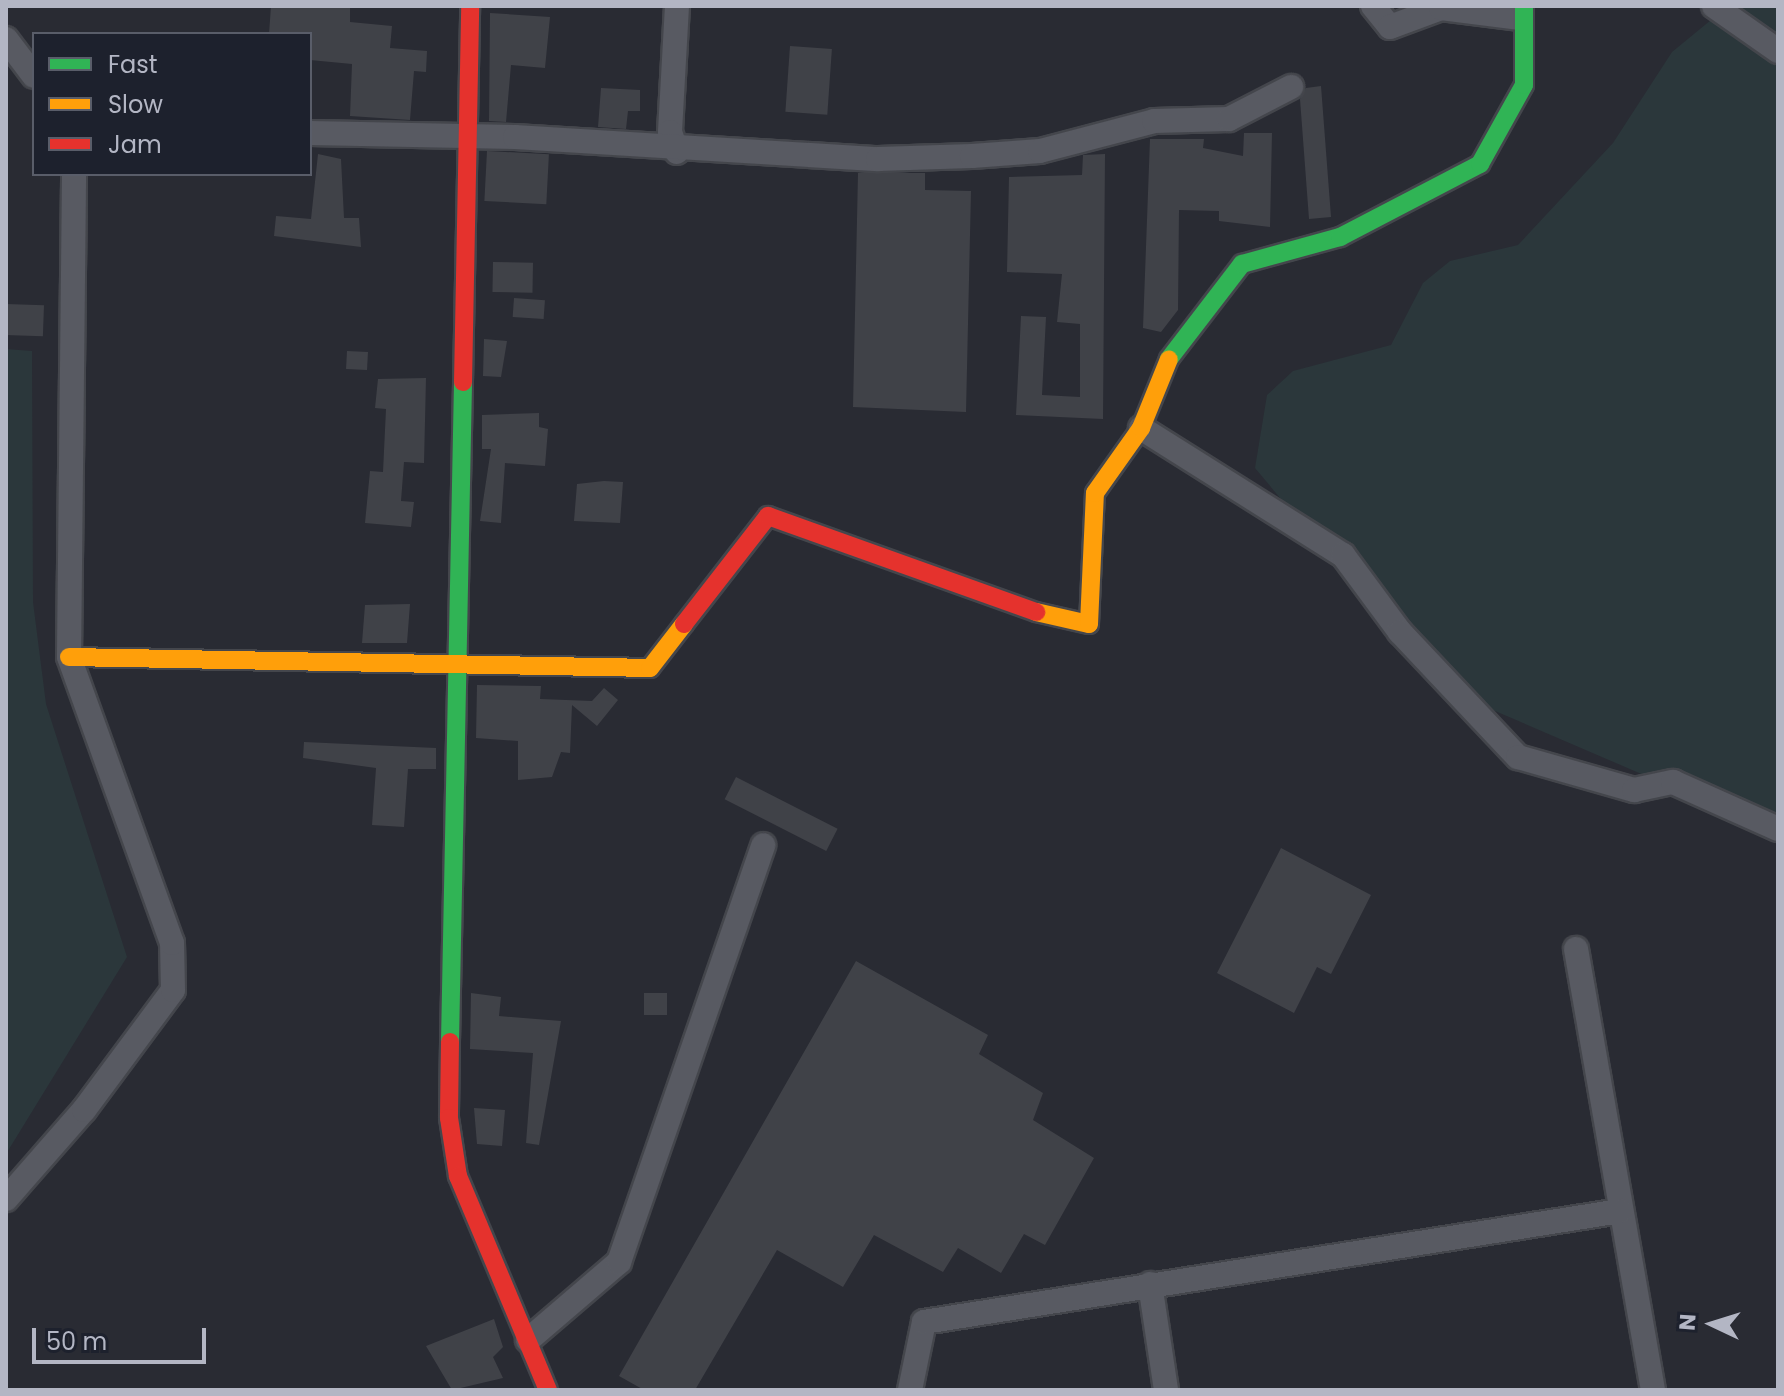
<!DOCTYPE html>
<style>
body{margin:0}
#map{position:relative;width:1784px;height:1396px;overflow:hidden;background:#292b33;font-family:Poppins,sans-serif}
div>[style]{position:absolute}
.green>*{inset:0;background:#2b373b}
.building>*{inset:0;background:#404248;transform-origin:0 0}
.roads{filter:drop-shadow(2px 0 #44464c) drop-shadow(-2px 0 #44464c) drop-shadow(0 2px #44464c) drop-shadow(0 -2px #44464c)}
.street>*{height:24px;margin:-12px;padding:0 12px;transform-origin:12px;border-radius:12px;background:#585a62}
.fast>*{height:18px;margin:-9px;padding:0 9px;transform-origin:9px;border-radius:9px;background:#30b455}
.slow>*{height:18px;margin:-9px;padding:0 9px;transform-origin:9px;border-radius:9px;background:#ff9f0a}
.jam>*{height:18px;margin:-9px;padding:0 9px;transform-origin:9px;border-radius:9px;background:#e5322d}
span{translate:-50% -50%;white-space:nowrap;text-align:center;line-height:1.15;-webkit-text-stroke:6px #1d212d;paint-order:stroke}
.frame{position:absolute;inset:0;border:8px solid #b3b6c4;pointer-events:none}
.legend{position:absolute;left:32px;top:32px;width:280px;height:144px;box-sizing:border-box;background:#1d212d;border:2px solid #595d69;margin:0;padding:10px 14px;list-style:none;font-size:24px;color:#b3b6c4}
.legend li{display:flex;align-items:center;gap:16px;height:40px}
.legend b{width:40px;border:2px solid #595d69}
.north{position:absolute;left:1672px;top:1284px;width:80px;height:80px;-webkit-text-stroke:6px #1d212d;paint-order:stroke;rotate:274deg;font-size:22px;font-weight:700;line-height:32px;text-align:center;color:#b3b6c4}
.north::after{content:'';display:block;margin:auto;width:28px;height:36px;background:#b3b6c4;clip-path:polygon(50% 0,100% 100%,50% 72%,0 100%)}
.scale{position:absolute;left:32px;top:1328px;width:174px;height:36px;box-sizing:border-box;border:4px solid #b3b6c4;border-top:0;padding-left:10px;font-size:24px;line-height:28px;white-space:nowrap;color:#b3b6c4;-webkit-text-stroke:6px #1d212d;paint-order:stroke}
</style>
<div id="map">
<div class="green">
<i style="clip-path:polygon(1728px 6px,1778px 6px,1778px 845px,1739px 816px,1437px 686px,1255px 468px,1267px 395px,1293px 371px,1391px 345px,1423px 283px,1450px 261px,1518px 245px,1613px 143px,1672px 52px)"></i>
<i style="clip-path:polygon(6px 349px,32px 351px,33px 602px,46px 704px,127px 957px,6px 1154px)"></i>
</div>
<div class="building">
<i style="clip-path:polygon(271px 6px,350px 6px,350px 22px,392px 26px,390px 48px,427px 51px,426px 72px,414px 71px,410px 120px,350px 116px,352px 64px,310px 60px,310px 34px,269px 34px)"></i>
<i style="clip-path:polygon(490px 13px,550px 17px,545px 68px,511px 65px,506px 122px,489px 121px)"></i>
<i style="left:790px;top:46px;width:42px;height:66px;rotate:4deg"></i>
<i style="clip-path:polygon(1321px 86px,1331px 217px,1309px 219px,1300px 99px,1306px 88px)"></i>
<i style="clip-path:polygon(601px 88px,640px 90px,640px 111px,628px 111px,626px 129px,598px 127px)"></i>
<i style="clip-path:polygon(1244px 133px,1272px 133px,1270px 227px,1219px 221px,1219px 211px,1179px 210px,1178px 310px,1161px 332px,1143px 328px,1150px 139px,1204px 139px,1203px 148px,1243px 156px)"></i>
<i style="left:487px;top:151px;width:62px;height:50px;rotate:3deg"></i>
<i style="clip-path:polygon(318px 154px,341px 159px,344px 218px,359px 218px,361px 247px,274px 236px,276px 216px,311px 219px)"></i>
<i style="clip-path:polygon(1105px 154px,1103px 419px,1016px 415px,1021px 316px,1046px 317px,1042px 395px,1080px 397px,1080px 324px,1057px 322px,1062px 274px,1007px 272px,1009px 177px,1082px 175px,1083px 155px)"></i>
<i style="clip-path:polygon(858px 173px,925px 173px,925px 190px,971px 191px,966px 412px,853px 407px)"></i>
<i style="left:493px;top:262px;width:40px;height:30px;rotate:1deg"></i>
<i style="left:514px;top:298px;width:31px;height:19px;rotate:4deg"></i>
<i style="left:6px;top:304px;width:38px;height:31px;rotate:2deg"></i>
<i style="clip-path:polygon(484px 339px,507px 341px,501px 377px,483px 376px)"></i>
<i style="left:347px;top:351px;width:21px;height:18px;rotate:3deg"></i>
<i style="clip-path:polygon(426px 378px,424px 463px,404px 462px,401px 501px,414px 502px,411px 527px,365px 523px,370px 471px,383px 472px,386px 409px,375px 408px,378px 379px)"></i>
<i style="clip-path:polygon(539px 413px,539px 427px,548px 429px,545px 466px,505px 463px,501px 523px,480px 521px,491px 449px,482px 449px,482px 415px)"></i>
<i style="clip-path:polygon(604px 481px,623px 482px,620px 523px,574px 521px,577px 484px)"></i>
<i style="clip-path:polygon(410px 604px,407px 643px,362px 643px,365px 605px)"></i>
<i style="clip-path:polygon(477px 685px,541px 686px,540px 699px,592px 701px,604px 688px,618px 700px,597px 726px,572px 705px,570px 753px,561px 752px,552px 777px,518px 780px,518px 741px,476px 738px)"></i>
<i style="clip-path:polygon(304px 742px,436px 748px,436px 769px,408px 769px,404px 827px,372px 825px,376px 768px,303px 758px)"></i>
<i style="left:736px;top:777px;width:114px;height:25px;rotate:27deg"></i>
<i style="clip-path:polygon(1281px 848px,1371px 895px,1331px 974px,1317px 967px,1294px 1013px,1217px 973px)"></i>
<i style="clip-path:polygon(856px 961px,988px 1035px,979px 1054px,1043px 1093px,1033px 1120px,1094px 1158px,1045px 1245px,1024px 1234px,1001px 1273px,958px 1248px,943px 1272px,874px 1235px,843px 1287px,777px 1250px,695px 1390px,644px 1390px,619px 1376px)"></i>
<i style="clip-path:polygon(471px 993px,501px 997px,499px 1016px,561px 1021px,539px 1145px,526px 1143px,533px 1053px,470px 1049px)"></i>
<i style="left:644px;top:993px;width:23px;height:22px"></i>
<i style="clip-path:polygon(474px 1108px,505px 1110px,502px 1146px,477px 1144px)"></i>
<i style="clip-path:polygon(494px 1319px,503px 1347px,493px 1357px,503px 1378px,452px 1390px,426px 1346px)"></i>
</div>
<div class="roads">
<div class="street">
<i style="left:677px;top:6px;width:126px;rotate:93.2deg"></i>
<i style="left:670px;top:132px;width:21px;rotate:71deg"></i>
<i style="left:1373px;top:6px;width:27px;rotate:51deg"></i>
<i style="left:1390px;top:27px;width:54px;rotate:-20.4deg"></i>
<i style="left:1441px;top:8px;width:80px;rotate:7.2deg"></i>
<i style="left:1714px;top:6px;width:78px;rotate:35.1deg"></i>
<i style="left:6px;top:39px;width:46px;rotate:52.9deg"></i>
<i style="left:310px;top:133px;width:205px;rotate:1.1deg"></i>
<i style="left:515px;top:137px;width:364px;rotate:3.5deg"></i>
<i style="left:878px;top:159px;width:94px;rotate:-1.8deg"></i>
<i style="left:972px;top:156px;width:68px;rotate:-4.2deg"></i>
<i style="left:1040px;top:151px;width:118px;rotate:-14.7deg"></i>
<i style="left:1154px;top:121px;width:75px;rotate:-1.5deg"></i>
<i style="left:1229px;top:119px;width:70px;rotate:-27.3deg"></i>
<i style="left:1141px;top:428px;width:239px;rotate:32.2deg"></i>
<i style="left:1343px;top:555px;width:96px;rotate:53.5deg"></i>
<i style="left:1400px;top:632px;width:172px;rotate:46.7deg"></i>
<i style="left:1518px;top:757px;width:121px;rotate:15.9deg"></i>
<i style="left:1634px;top:790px;width:40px;rotate:-12deg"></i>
<i style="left:1673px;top:782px;width:115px;rotate:24.1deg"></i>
<i style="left:1576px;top:949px;width:448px;rotate:80.1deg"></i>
<i style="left:6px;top:1199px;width:118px;rotate:-48.8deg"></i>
<i style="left:84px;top:1110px;width:149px;rotate:-53.4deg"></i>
<i style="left:173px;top:990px;width:47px;rotate:-91.2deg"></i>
<i style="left:172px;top:943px;width:304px;rotate:-109.8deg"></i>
<i style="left:69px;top:657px;width:483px;rotate:-89.4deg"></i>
<i style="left:1150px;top:1284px;width:107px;rotate:81.4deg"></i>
<i style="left:528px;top:1340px;width:120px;rotate:-40.6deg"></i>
<i style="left:619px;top:1262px;width:441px;rotate:-70.9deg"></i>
<i style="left:910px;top:1390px;width:69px;rotate:-78.4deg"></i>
<i style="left:924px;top:1322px;width:705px;rotate:-9.06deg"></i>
</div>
<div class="fast">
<i style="left:1169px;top:359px;width:120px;rotate:-52.5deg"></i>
<i style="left:1242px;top:264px;width:102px;rotate:-15.4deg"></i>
<i style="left:1340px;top:237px;width:158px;rotate:-27.5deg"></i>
<i style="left:1480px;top:164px;width:90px;rotate:-60.9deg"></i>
<i style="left:1524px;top:85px;width:79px;rotate:-90deg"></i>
<i style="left:450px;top:1042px;width:660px;rotate:-88.87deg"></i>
</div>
<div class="slow">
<i style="left:1036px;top:612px;width:54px;rotate:12.8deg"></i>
<i style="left:1089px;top:624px;width:131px;rotate:-87.4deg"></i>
<i style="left:1095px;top:493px;width:80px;rotate:-54.7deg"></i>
<i style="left:1141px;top:428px;width:74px;rotate:-67.9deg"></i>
<i style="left:69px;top:657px;width:581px;rotate:1.08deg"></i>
<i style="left:650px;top:668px;width:56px;rotate:-52.3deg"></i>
</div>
<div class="jam">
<i style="left:463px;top:382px;width:376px;rotate:-88.9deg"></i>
<i style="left:684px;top:624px;width:137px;rotate:-52.1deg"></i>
<i style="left:768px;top:516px;width:285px;rotate:19.7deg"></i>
<i style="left:450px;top:1042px;width:76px;rotate:90.8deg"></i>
<i style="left:449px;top:1118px;width:59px;rotate:81.2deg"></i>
<i style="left:458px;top:1176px;width:232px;rotate:67.2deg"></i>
</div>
</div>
<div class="frame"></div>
<ul class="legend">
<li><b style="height:10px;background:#30b455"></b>Fast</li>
<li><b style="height:10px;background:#ff9f0a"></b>Slow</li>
<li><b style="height:10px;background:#e5322d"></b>Jam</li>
</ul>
<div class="north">N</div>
<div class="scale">50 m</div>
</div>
